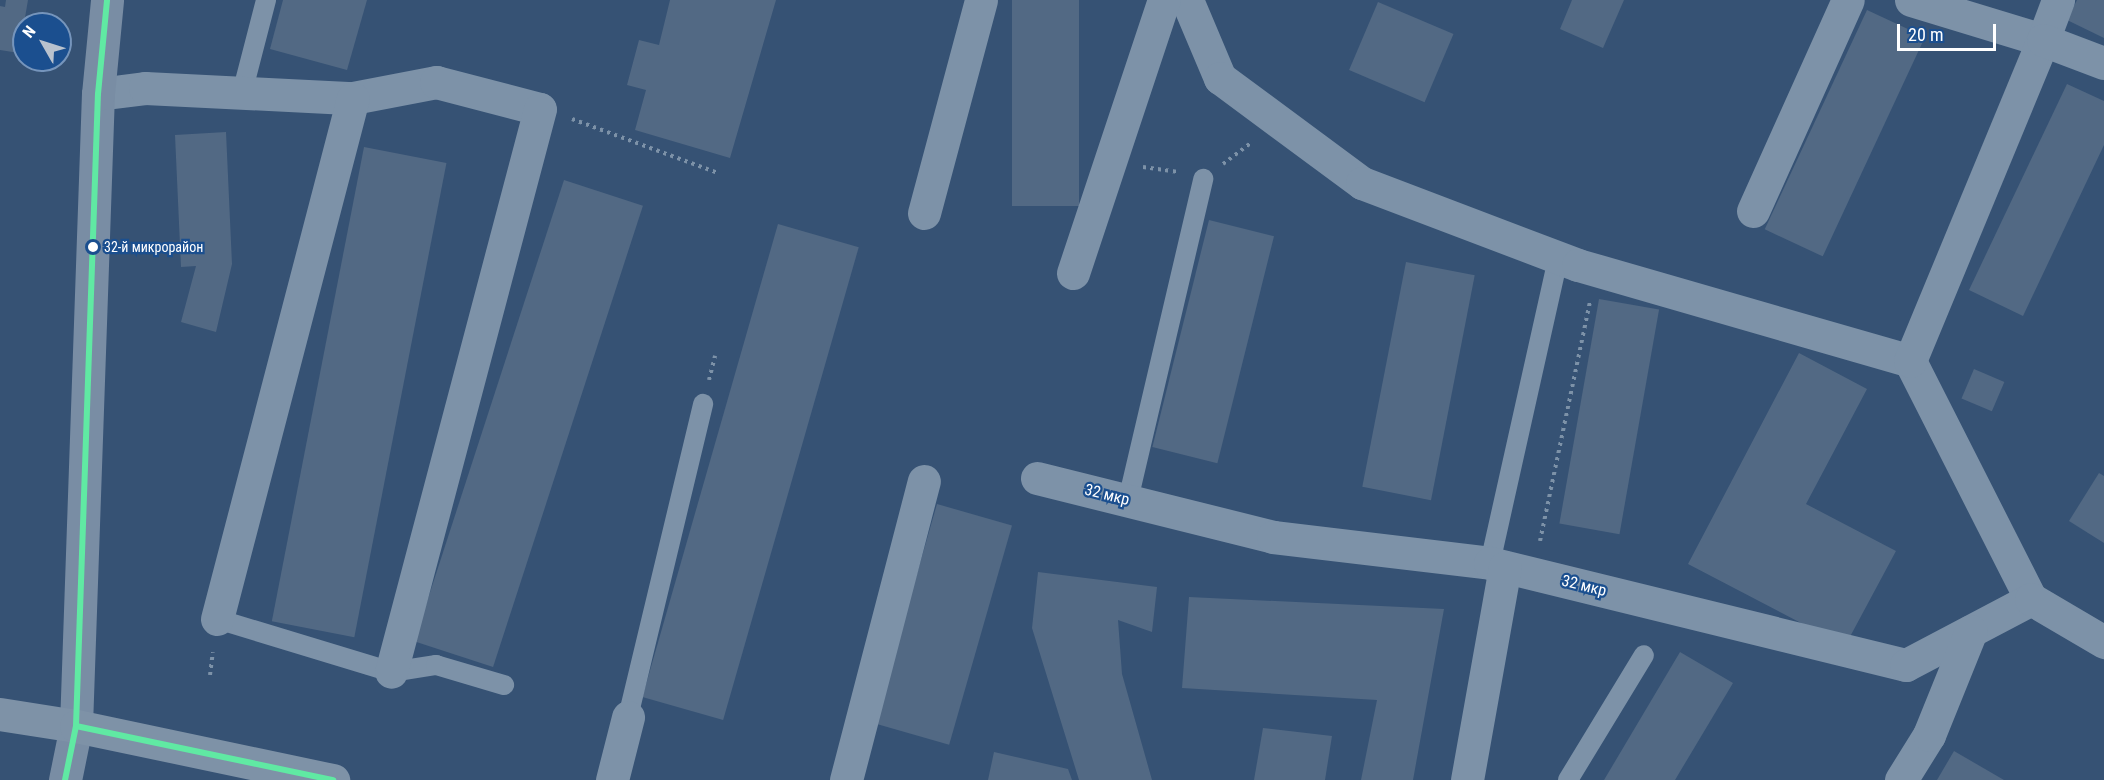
<!DOCTYPE html>
<meta charset="utf-8">
<style>
body{margin:0}
#map{position:relative;width:2104px;height:780px;overflow:hidden;background:#365274;font-family:"Roboto Condensed",sans-serif}
div>[style]{position:absolute}
.building>*{inset:0;background:#526984;transform-origin:0 0}
.path>*{height:4px;margin-top:-2px;transform-origin:0;background:repeating-linear-gradient(90deg,#7d92a8 0 3px,transparent 0 7.5px)}
.lane>*{height:20px;margin:-10px;padding:0 10px;transform-origin:10px;border-radius:10px;background:#7d92a8}
.street>*{height:33px;margin:-16.5px;padding:0 16.5px;transform-origin:16.5px;border-radius:16.5px;background:#7d92a8}
.secondary>*{height:33px;margin:-16.5px;padding:0 16.5px;transform-origin:16.5px;border-radius:16.5px;background:#798da4}
.highway>*{height:33px;margin:-16.5px;padding:0 16.5px;transform-origin:16.5px;border-radius:16.5px;background:#7e92a7}
.bus-1>*{height:6px;margin:-3px;padding:0 3px;transform-origin:3px;border-radius:3px;background:#60e9a3}
.dots>*{width:16px;height:16px;translate:-50% -50%;box-sizing:border-box;border:3px solid #1b4f8f;border-radius:50%}
span{translate:-50% -50%;white-space:nowrap;text-align:center;line-height:1.15;-webkit-text-stroke:4.5px #1b4f8f;paint-order:stroke}
.bus-label{font-size:14px;color:#fff}
.left{translate:0 -50%;text-align:left}
.street-label{font-size:16px;color:#fff}
.north{position:absolute;left:12px;top:12px;width:60px;height:60px;box-sizing:border-box;background:#1b4f8f;border:2px solid #7695bc;border-radius:50%;rotate:309deg;font-size:16px;font-weight:700;line-height:24px;text-align:center;color:#fff}
.north::after{content:'';display:block;margin:auto;width:21px;height:27px;background:#b9c2ce;clip-path:polygon(50% 0,100% 100%,50% 72%,0 100%)}
.scale{position:absolute;left:1897px;top:24px;width:99px;height:27px;box-sizing:border-box;border:3px solid #fff;border-top:0;padding-left:8px;font-size:18px;line-height:21px;white-space:nowrap;color:#fff;-webkit-text-stroke:4px #1b4f8f;paint-order:stroke}
</style>
<div id="map">
<div class="building">
<i style="clip-path:polygon(6px 0,28px 0,19px 53px,0 50px,0 6px,5px 7px)"></i>
<i style="clip-path:polygon(283px 0,367px 0,347px 70px,270px 49px)"></i>
<i style="clip-path:polygon(670px 0,776px 0,730px 158px,635px 130px,646px 90px,627px 85px,639px 40px,659px 45px)"></i>
<i style="left:1012px;top:0;width:67px;height:206px"></i>
<i style="clip-path:polygon(1572px 0,1624px 0,1603px 48px,1560px 29px)"></i>
<i style="clip-path:polygon(2077px 0,2104px 0,2104px 38px,2067px 20px)"></i>
<i style="left:1378px;top:2px;width:82px;height:74px;rotate:23deg"></i>
<i style="left:1867px;top:10px;width:64px;height:242px;rotate:25deg"></i>
<i style="clip-path:polygon(2067px 84px,2104px 101px,2104px 145px,2023px 316px,1969px 290px)"></i>
<i style="clip-path:polygon(226px 132px,232px 264px,216px 332px,181px 322px,196px 266px,181px 267px,175px 135px)"></i>
<i style="left:364px;top:147px;width:84px;height:483px;rotate:11deg"></i>
<i style="left:564px;top:180px;width:83px;height:485px;rotate:18deg"></i>
<i style="left:1209px;top:220px;width:67px;height:234px;rotate:14deg"></i>
<i style="left:778px;top:224px;width:84px;height:492px;rotate:16deg"></i>
<i style="left:1406px;top:262px;width:70px;height:229px;rotate:11deg"></i>
<i style="left:1599px;top:299px;width:61px;height:228px;rotate:10deg"></i>
<i style="clip-path:polygon(1799px 353px,1867px 389px,1806px 504px,1896px 551px,1845px 646px,1688px 564px)"></i>
<i style="left:1974px;top:369px;width:33px;height:32px;rotate:23deg"></i>
<i style="clip-path:polygon(2099px 473px,2104px 476px,2104px 543px,2069px 521px)"></i>
<i style="left:937px;top:504px;width:78px;height:228px;rotate:16deg"></i>
<i style="clip-path:polygon(1038px 572px,1157px 587px,1152px 632px,1118px 620px,1122px 674px,1152px 780px,1079px 780px,1032px 628px)"></i>
<i style="clip-path:polygon(1189px 597px,1444px 609px,1413px 780px,1361px 780px,1377px 700px,1182px 688px)"></i>
<i style="clip-path:polygon(1680px 652px,1733px 683px,1675px 780px,1604px 780px)"></i>
<i style="clip-path:polygon(1263px 728px,1332px 736px,1325px 780px,1254px 780px)"></i>
<i style="clip-path:polygon(1954px 751px,2004px 780px,1937px 780px)"></i>
<i style="clip-path:polygon(994px 752px,1068px 769px,1072px 780px,988px 780px)"></i>
</div>
<div class="path">
<i style="left:572px;top:119px;width:156px;rotate:20.3deg"></i>
<i style="left:1223px;top:164px;width:35px;rotate:-37deg"></i>
<i style="left:1143px;top:167px;width:34px;rotate:8deg"></i>
<i style="left:709px;top:380px;width:25px;rotate:-76deg"></i>
<i style="left:1540px;top:541px;width:244px;rotate:-78.2deg"></i>
<i style="left:210px;top:675px;width:23px;rotate:-83deg"></i>
</div>
<div class="lane">
<i style="left:242px;top:93px;width:96px;rotate:-75.5deg"></i>
<i style="left:1128px;top:500px;width:330px;rotate:-76.8deg"></i>
<i style="left:1490px;top:563px;width:312px;rotate:-77.4deg"></i>
<i style="left:217px;top:619px;width:182px;rotate:16.9deg"></i>
<i style="left:391px;top:672px;width:46px;rotate:-8.8deg"></i>
<i style="left:436px;top:665px;width:71px;rotate:16.4deg"></i>
<i style="left:628px;top:717px;width:322px;rotate:-76.5deg"></i>
<i style="left:1568px;top:780px;width:146px;rotate:-58.7deg"></i>
</div>
<div class="street">
<i style="left:1187px;top:0;width:85px;rotate:67.1deg"></i>
<i style="left:1220px;top:78px;width:177px;rotate:36.5deg"></i>
<i style="left:1362px;top:183px;width:231px;rotate:20.8deg"></i>
<i style="left:1578px;top:265px;width:346px;rotate:16.1deg"></i>
<i style="left:1910px;top:361px;width:267px;rotate:63.1deg"></i>
<i style="left:1911px;top:0;width:138px;rotate:16.9deg"></i>
<i style="left:2043px;top:40px;width:43px;rotate:-69.4deg"></i>
<i style="left:98px;top:94px;width:47px;rotate:-7.3deg"></i>
<i style="left:145px;top:88px;width:208px;rotate:2.8deg"></i>
<i style="left:353px;top:98px;width:85px;rotate:-10.9deg"></i>
<i style="left:436px;top:82px;width:107px;rotate:14.6deg"></i>
<i style="left:540px;top:109px;width:582px;rotate:104.82deg"></i>
<i style="left:1753px;top:211px;width:231px;rotate:-65.8deg"></i>
<i style="left:924px;top:213px;width:220px;rotate:-75deg"></i>
<i style="left:1073px;top:273px;width:288px;rotate:-71.6deg"></i>
<i style="left:1910px;top:361px;width:347px;rotate:-67.5deg"></i>
<i style="left:2043px;top:40px;width:65px;rotate:20.7deg"></i>
<i style="left:1037px;top:478px;width:243px;rotate:14deg"></i>
<i style="left:1273px;top:537px;width:219px;rotate:6.8deg"></i>
<i style="left:1490px;top:563px;width:428px;rotate:13.8deg"></i>
<i style="left:1906px;top:665px;width:141px;rotate:-27.8deg"></i>
<i style="left:2031px;top:599px;width:85px;rotate:30.5deg"></i>
<i style="left:217px;top:619px;width:538px;rotate:-75.37deg"></i>
<i style="left:612px;top:780px;width:65px;rotate:-75.7deg"></i>
<i style="left:846px;top:780px;width:309px;rotate:-75.4deg"></i>
<i style="left:1467px;top:780px;width:216px;rotate:-79.9deg"></i>
<i style="left:1901px;top:780px;width:53px;rotate:-58.1deg"></i>
<i style="left:1929px;top:735px;width:112px;rotate:-68deg"></i>
</div>
<div class="secondary">
<i style="left:65px;top:780px;width:55px;rotate:-78.5deg"></i>
<i style="left:76px;top:726px;width:632px;rotate:-88.01deg"></i>
<i style="left:98px;top:94px;width:94px;rotate:-84.5deg"></i>
</div>
<div class="highway">
<i style="left:0;top:714px;width:77px;rotate:9deg"></i>
<i style="left:76px;top:726px;width:263px;rotate:11.9deg"></i>
</div>
<div class="bus-1">
<i style="left:76px;top:726px;width:263px;rotate:11.9deg"></i>
<i style="left:65px;top:780px;width:55px;rotate:-78.5deg"></i>
<i style="left:76px;top:726px;width:632px;rotate:-88.01deg"></i>
<i style="left:98px;top:94px;width:94px;rotate:-84.5deg"></i>
</div>
<div class="dots">
<i style="left:93px;top:247px;background:#fff"></i>
</div>
<div class="bus-label">
<span class="left" style="left:104px;top:247px">32-й микрорайон</span>
</div>
<div class="street-label">
<span style="left:1107px;top:495px;rotate:14deg">32 мкр</span>
<span style="left:1584px;top:586px;rotate:14deg">32 мкр</span>
</div>
<div class="north">N</div>
<div class="scale">20 m</div>
</div>
